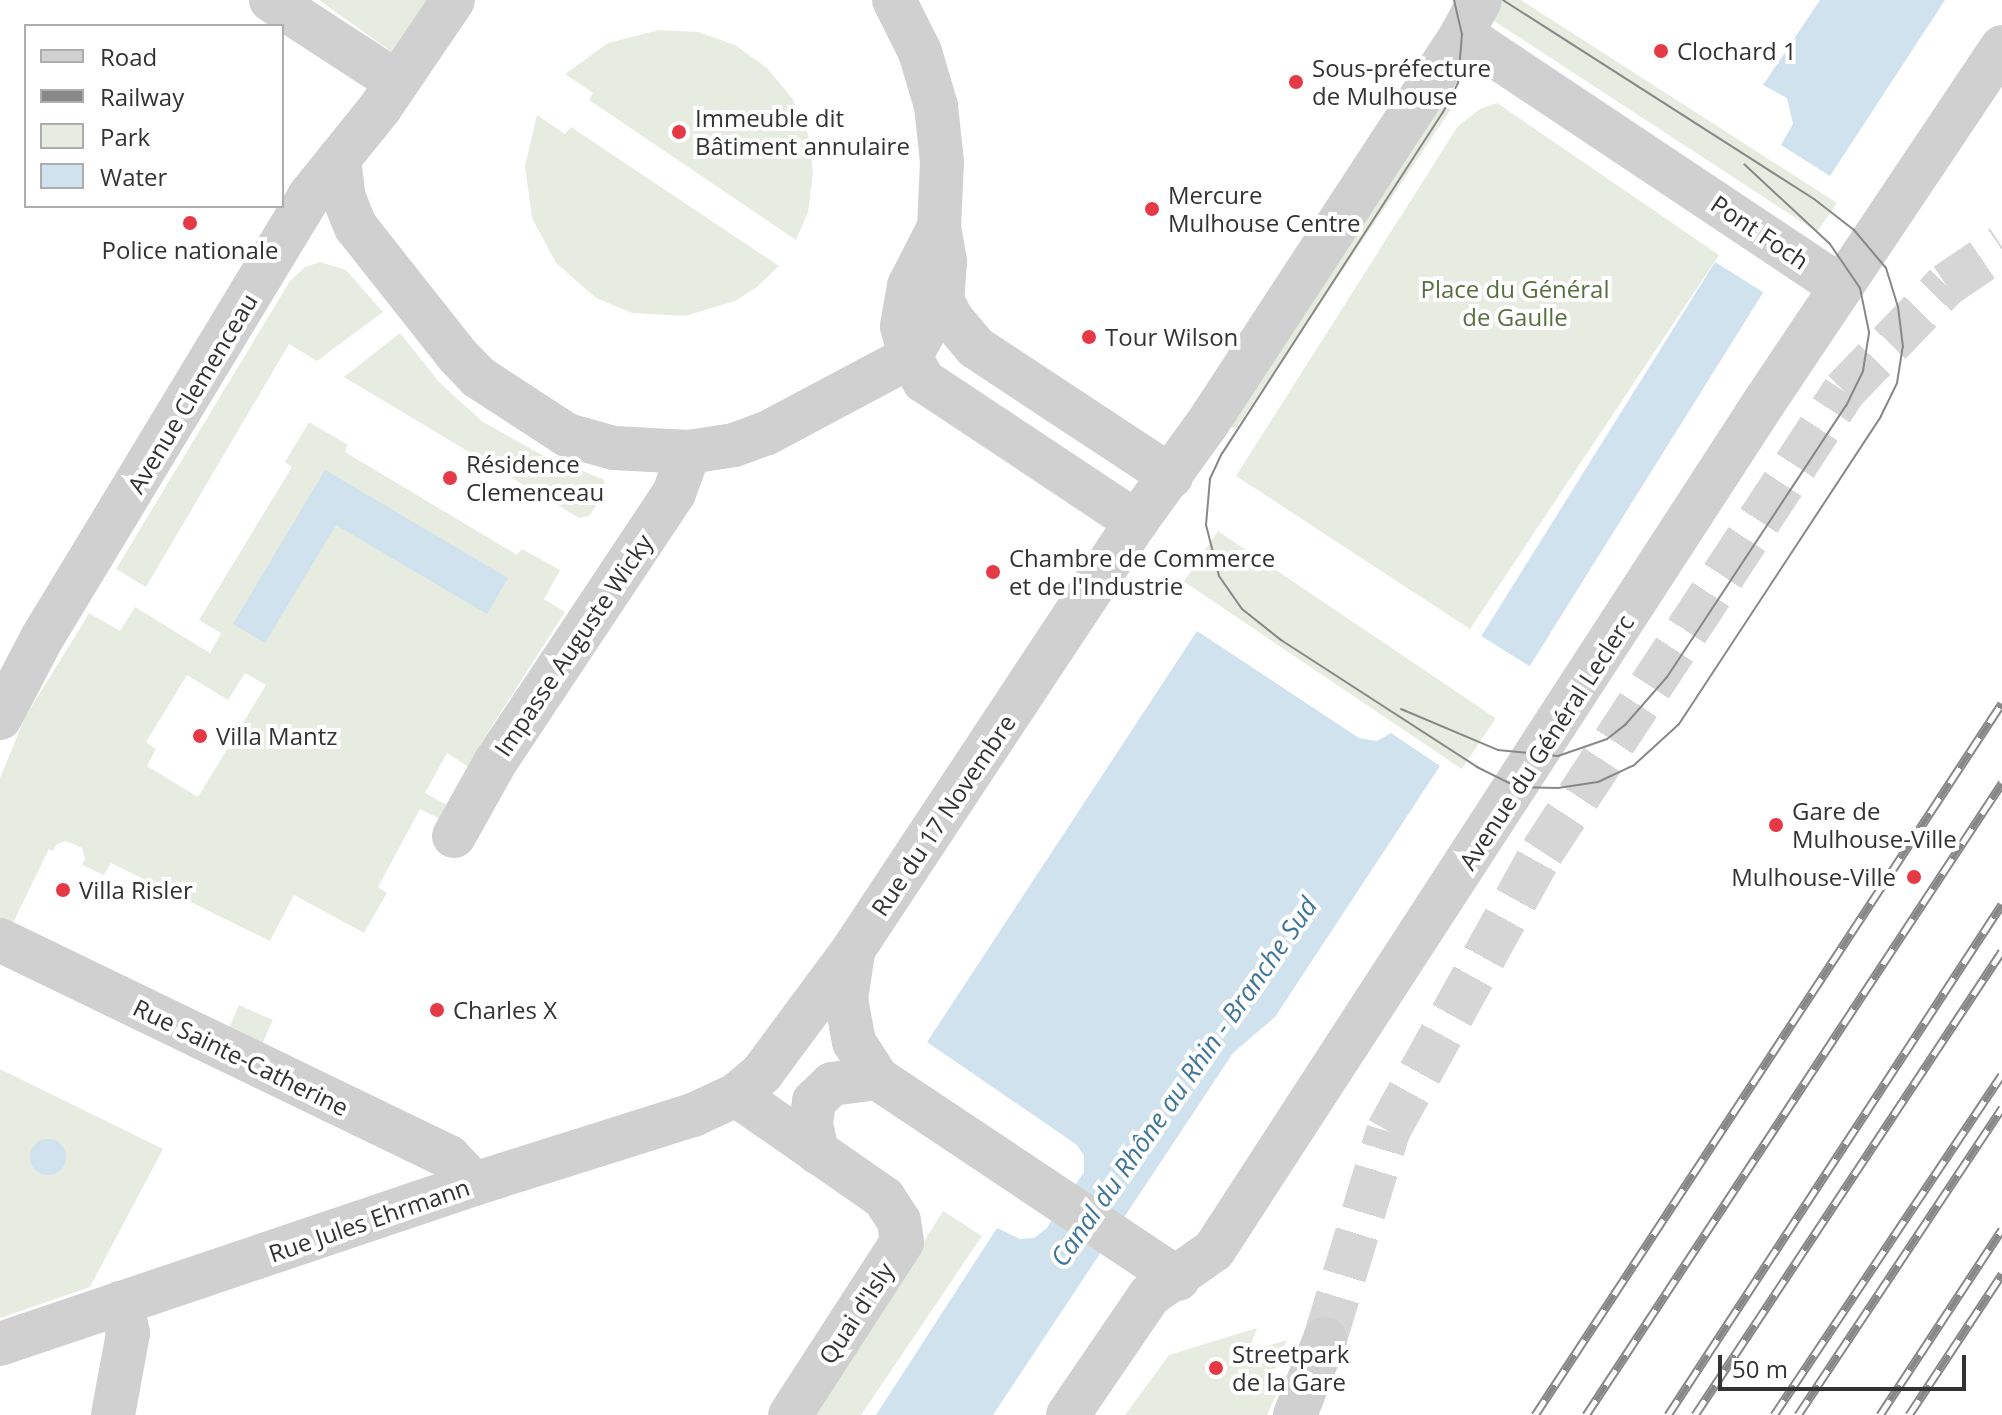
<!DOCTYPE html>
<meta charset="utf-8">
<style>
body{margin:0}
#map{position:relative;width:2002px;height:1415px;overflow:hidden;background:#fff;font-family:"Open Sans",sans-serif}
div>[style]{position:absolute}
.green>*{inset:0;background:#e6ecdf;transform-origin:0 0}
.water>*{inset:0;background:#cfe2ee;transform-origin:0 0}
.round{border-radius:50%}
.minor-tunnel>*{height:44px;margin-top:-22px;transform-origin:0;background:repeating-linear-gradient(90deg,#d6d6d6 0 44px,transparent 0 66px)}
.minor>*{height:44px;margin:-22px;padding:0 22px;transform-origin:22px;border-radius:22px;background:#d0d0d0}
.tram>*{height:2px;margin:-1px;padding:0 1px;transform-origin:1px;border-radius:1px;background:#888}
.rail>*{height:9px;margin-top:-4.5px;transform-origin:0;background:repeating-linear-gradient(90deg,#fff 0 18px,#888 0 36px);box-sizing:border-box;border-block:2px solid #888}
.dots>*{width:22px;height:22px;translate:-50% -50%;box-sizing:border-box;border:4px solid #fff;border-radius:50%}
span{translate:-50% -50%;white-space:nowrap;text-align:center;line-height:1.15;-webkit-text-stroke:8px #fff;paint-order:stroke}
.poi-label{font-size:24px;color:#333}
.left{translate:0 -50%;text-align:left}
.right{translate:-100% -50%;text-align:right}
.street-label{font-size:24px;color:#333}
.park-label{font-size:24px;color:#56703f}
.water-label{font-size:26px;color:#3f7597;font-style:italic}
.legend{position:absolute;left:24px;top:24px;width:260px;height:184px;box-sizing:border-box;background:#fff;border:2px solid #adadad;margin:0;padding:10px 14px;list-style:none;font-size:24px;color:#333}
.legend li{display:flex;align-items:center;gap:16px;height:40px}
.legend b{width:40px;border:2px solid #adadad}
.scale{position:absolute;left:1718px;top:1355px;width:248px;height:36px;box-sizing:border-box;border:4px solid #333;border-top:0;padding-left:10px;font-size:24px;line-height:28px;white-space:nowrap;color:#333;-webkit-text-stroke:6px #fff;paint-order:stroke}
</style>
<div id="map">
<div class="green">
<i style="clip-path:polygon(319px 0,438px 0,400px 58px)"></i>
<i style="clip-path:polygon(1504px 0,1521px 0,1837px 203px,1817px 232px,1491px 19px)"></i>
<i style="clip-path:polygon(659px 30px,698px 32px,735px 45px,767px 68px,792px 98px,808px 134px,813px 173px,808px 212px,796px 240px,589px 100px,593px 93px,565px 74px,608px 43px)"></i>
<i style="left:1441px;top:92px;width:18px;height:395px;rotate:34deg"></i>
<i style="clip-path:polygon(1497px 103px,1719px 255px,1470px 629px,1236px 476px,1458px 126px,1480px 109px)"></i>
<i style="clip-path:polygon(537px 115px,565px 134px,571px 127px,779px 266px,757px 287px,735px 301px,685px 316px,632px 313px,596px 298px,556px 263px,532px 218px,525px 166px)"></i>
<i style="clip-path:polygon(320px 262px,346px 270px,383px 312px,317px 361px,289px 344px,146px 587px,116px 569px,290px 281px,305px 267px)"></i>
<i style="clip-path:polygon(400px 333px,439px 382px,483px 422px,544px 456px,603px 479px,607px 490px,589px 516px,579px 518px,344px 377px)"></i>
<i style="clip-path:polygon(evenodd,309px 422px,348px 445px,345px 452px,517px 555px,522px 549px,560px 570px,544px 599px,565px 612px,481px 743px,470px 768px,447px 753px,425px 793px,449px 806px,442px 820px,420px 809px,378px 887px,387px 893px,364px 933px,294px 895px,270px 941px,111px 863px,104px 875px,82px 865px,85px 859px,82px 848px,66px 841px,57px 844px,53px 851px,49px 849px,12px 925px,0 919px,0 778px,25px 717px,79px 630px,89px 613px,120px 631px,135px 607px,210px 653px,221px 633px,199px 620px,292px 467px,285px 462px,309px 422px,245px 673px,266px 685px,198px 797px,147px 766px,156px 749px,146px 742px,187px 675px,228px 700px,245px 673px)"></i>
<i style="left:1218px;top:531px;width:335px;height:61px;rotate:34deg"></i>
<i style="left:239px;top:1005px;width:37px;height:30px;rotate:24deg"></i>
<i style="clip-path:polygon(0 1069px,163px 1149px,90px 1287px,0 1318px)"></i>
<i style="clip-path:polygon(943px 1211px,982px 1236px,861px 1415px,816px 1415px)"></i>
<i style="clip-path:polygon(1257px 1328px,1248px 1352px,1287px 1340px,1273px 1373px,1284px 1377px,1267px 1415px,1125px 1415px,1169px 1355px)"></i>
</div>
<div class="water">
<i style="clip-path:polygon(1820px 0,1945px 0,1830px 176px,1781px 145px,1793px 124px,1787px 98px,1763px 85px)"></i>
<i style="left:1715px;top:262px;width:57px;height:441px;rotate:32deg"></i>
<i style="clip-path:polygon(325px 470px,508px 578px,487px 614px,336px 525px,265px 643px,233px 624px)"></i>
<i style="clip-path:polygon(1197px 631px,1359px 738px,1377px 741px,1391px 733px,1440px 766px,1275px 1017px,1233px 1053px,993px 1415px,876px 1415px,997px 1228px,1020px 1239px,1034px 1238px,1046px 1229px,1084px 1172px,1084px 1156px,1077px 1145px,927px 1042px)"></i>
<i class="round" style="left:30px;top:1139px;width:36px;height:36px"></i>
</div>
<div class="minor-tunnel">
<i style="left:1325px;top:1339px;width:217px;rotate:-73.1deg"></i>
<i style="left:1388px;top:1131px;width:319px;rotate:-61.1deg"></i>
<i style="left:1542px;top:852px;width:551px;rotate:-56.77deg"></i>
<i style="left:1844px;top:391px;width:147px;rotate:-46.1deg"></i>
<i style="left:1946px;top:285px;width:68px;rotate:-34.2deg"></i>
</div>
<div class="minor">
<i style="left:271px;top:0;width:150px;rotate:33.1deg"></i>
<i style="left:894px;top:0;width:58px;rotate:63.4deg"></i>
<i style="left:920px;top:52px;width:56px;rotate:73.5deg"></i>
<i style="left:936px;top:106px;width:56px;rotate:83.9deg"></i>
<i style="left:942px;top:162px;width:65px;rotate:92.6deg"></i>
<i style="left:939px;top:227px;width:35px;rotate:80deg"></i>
<i style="left:945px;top:261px;width:39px;rotate:94deg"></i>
<i style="left:942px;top:300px;width:20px;rotate:63deg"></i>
<i style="left:951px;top:318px;width:38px;rotate:50deg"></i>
<i style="left:975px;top:347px;width:235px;rotate:33.4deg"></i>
<i style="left:1462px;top:34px;width:456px;rotate:33.7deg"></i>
<i style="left:339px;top:159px;width:39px;rotate:83deg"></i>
<i style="left:344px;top:198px;width:31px;rotate:68deg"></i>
<i style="left:356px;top:227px;width:164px;rotate:51.7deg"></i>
<i style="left:458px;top:356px;width:29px;rotate:46deg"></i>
<i style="left:478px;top:377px;width:106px;rotate:33.1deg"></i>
<i style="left:567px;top:435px;width:49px;rotate:15.5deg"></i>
<i style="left:614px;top:448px;width:75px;rotate:3.1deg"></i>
<i style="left:689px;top:452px;width:46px;rotate:-8.8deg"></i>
<i style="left:734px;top:445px;width:35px;rotate:-20deg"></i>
<i style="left:767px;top:433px;width:162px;rotate:-28deg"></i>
<i style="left:910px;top:357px;width:65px;rotate:-60.7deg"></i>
<i style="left:939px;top:227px;width:66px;rotate:117deg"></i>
<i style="left:909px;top:286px;width:41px;rotate:99.9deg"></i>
<i style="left:902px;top:326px;width:32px;rotate:76deg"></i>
<i style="left:910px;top:357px;width:28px;rotate:60deg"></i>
<i style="left:924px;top:381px;width:255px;rotate:33.6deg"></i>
<i style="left:0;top:718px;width:90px;rotate:-62.3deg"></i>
<i style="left:42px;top:638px;width:518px;rotate:-58.83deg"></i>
<i style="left:310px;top:195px;width:112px;rotate:-51.2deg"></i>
<i style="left:380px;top:108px;width:130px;rotate:-55.9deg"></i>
<i style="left:454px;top:836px;width:86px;rotate:-60.8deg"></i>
<i style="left:496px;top:761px;width:322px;rotate:-56.4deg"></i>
<i style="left:674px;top:493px;width:44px;rotate:-69.9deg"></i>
<i style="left:0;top:940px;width:499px;rotate:25.8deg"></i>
<i style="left:449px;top:1157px;width:37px;rotate:47deg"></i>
<i style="left:853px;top:953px;width:47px;rotate:98.7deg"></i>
<i style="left:846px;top:999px;width:44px;rotate:79.5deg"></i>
<i style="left:854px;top:1042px;width:43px;rotate:57.4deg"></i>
<i style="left:877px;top:1078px;width:362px;rotate:33.7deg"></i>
<i style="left:736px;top:1095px;width:180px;rotate:34.8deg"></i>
<i style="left:884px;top:1198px;width:27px;rotate:57deg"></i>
<i style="left:899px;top:1221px;width:21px;rotate:82deg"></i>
<i style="left:902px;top:1242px;width:206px;rotate:122.9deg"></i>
<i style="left:817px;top:1152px;width:30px;rotate:-102deg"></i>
<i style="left:811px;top:1123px;width:22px;rotate:-82deg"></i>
<i style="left:814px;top:1101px;width:25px;rotate:-43deg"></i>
<i style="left:832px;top:1084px;width:45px;rotate:-7.6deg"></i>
<i style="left:0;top:1344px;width:500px;rotate:-18.65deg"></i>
<i style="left:474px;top:1184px;width:230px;rotate:-17.5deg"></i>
<i style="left:693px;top:1115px;width:47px;rotate:-24.9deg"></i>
<i style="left:736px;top:1095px;width:34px;rotate:-40deg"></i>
<i style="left:762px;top:1073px;width:153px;rotate:-53.5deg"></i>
<i style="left:853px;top:950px;width:513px;rotate:-56.53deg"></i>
<i style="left:1136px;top:522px;width:121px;rotate:-54.1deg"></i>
<i style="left:1207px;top:424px;width:466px;rotate:-56.8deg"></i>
<i style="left:1462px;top:34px;width:38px;rotate:-62deg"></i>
<i style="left:113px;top:1415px;width:83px;rotate:-79.6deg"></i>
<i style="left:128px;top:1333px;width:31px;rotate:-103deg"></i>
<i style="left:1068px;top:1415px;width:145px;rotate:-55.7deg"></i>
<i style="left:1150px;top:1295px;width:78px;rotate:-35.1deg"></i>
<i style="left:1214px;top:1250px;width:1012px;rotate:-57.02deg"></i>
<i style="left:1765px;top:401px;width:426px;rotate:-56.2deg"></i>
<i style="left:1295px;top:1415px;width:82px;rotate:-68.5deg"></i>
</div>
<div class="tram">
<i style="left:1454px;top:0;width:35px;rotate:77deg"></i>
<i style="left:1462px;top:34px;width:49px;rotate:94.7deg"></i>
<i style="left:1458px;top:83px;width:33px;rotate:117deg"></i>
<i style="left:1443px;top:112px;width:406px;rotate:122.9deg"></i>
<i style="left:1222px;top:453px;width:29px;rotate:115deg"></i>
<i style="left:1210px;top:479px;width:46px;rotate:95deg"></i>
<i style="left:1206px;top:525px;width:53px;rotate:75.7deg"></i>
<i style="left:1219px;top:576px;width:40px;rotate:55.1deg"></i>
<i style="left:1242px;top:609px;width:50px;rotate:38.5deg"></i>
<i style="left:1281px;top:640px;width:234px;rotate:32.9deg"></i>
<i style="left:1477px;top:767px;width:45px;rotate:26.6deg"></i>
<i style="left:1517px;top:787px;width:41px;rotate:1.4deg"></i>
<i style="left:1558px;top:788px;width:40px;rotate:-8.5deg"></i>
<i style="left:1598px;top:782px;width:38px;rotate:-25deg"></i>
<i style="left:1633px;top:766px;width:62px;rotate:-42.4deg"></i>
<i style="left:1679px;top:724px;width:368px;rotate:-56.7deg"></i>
<i style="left:1881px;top:416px;width:37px;rotate:-64deg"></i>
<i style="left:1897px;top:383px;width:36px;rotate:-81deg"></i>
<i style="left:1903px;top:347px;width:40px;rotate:-97.1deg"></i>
<i style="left:1898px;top:307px;width:41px;rotate:-107.1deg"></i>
<i style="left:1886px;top:268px;width:50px;rotate:-130.1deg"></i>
<i style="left:1854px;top:230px;width:51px;rotate:-142.2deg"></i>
<i style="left:1814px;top:199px;width:369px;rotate:-147.4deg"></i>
<i style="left:1401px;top:709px;width:105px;rotate:22.9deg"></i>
<i style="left:1498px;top:750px;width:60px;rotate:5.7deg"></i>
<i style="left:1558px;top:756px;width:52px;rotate:-19.1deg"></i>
<i style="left:1607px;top:739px;width:23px;rotate:-38deg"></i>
<i style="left:1625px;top:725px;width:64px;rotate:-48.8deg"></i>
<i style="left:1667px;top:677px;width:325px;rotate:-56.6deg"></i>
<i style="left:1846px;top:406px;width:39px;rotate:-64deg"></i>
<i style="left:1863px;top:371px;width:39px;rotate:-81deg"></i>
<i style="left:1869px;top:332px;width:45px;rotate:-101.6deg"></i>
<i style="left:1860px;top:288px;width:53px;rotate:-124.3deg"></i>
<i style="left:1830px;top:244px;width:117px;rotate:-137.1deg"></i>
</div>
<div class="rail">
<i style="left:1535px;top:1415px;width:851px;rotate:-56.74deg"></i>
<i style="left:1586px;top:1415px;width:757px;rotate:-56.65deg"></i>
<i style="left:1668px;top:1415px;width:610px;rotate:-56.83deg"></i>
<i style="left:1695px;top:1415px;width:556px;rotate:-56.51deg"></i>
<i style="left:1774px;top:1415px;width:409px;rotate:-56.2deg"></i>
<i style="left:1798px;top:1415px;width:369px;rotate:-56.4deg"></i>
<i style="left:1880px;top:1415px;width:222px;rotate:-56.7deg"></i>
<i style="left:1909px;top:1415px;width:169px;rotate:-56.6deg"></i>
</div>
<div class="dots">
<i style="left:1661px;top:51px;background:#e63946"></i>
<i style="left:1296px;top:82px;background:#e63946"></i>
<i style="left:679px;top:132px;background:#e63946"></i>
<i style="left:1152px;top:209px;background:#e63946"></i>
<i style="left:190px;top:223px;background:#e63946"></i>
<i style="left:1089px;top:337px;background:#e63946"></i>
<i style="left:450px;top:478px;background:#e63946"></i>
<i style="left:993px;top:572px;background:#e63946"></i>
<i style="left:200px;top:736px;background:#e63946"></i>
<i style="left:1776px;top:825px;background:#e63946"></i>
<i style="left:1914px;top:877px;background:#e63946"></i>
<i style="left:63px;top:890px;background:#e63946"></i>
<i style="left:437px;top:1010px;background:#e63946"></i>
<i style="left:1216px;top:1368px;background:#e63946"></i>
</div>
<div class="poi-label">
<span class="left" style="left:1677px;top:51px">Clochard 1</span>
<span class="left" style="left:1312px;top:82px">Sous-préfecture<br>de Mulhouse</span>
<span class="left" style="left:695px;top:132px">Immeuble dit<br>Bâtiment annulaire</span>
<span class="left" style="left:1168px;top:209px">Mercure<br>Mulhouse Centre</span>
<span style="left:190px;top:250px">Police nationale</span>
<span class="left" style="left:1105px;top:337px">Tour Wilson</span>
<span class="left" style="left:466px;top:478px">Résidence<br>Clemenceau</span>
<span class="left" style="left:1009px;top:572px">Chambre de Commerce<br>et de l'Industrie</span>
<span class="left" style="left:216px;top:736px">Villa Mantz</span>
<span class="left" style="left:1792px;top:825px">Gare de<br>Mulhouse-Ville</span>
<span class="right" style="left:1896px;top:877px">Mulhouse-Ville</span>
<span class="left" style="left:79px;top:890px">Villa Risler</span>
<span class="left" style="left:453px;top:1010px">Charles X</span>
<span class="left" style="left:1232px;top:1368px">Streetpark<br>de la Gare</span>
</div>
<div class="street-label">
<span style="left:1760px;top:232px;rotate:34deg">Pont Foch</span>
<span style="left:192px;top:393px;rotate:-59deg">Avenue Clemenceau</span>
<span style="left:573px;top:645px;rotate:-56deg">Impasse Auguste Wicky</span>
<span style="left:1546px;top:742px;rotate:-57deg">Avenue du Général Leclerc</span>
<span style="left:943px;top:815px;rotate:-56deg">Rue du 17 Novembre</span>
<span style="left:241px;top:1057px;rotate:26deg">Rue Sainte-Catherine</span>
<span style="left:369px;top:1220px;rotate:-19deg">Rue Jules Ehrmann</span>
<span style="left:856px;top:1313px;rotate:-57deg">Quai d'Isly</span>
</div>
<div class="park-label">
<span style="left:1515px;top:303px">Place du Général<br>de Gaulle</span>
</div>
<div class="water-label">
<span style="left:1184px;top:1082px;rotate:-55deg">Canal du Rhône au Rhin - Branche Sud</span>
</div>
<ul class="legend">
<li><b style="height:10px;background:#d0d0d0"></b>Road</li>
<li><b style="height:10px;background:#888"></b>Railway</li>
<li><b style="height:22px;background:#e6ecdf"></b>Park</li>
<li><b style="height:22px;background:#cfe2ee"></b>Water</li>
</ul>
<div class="scale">50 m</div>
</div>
